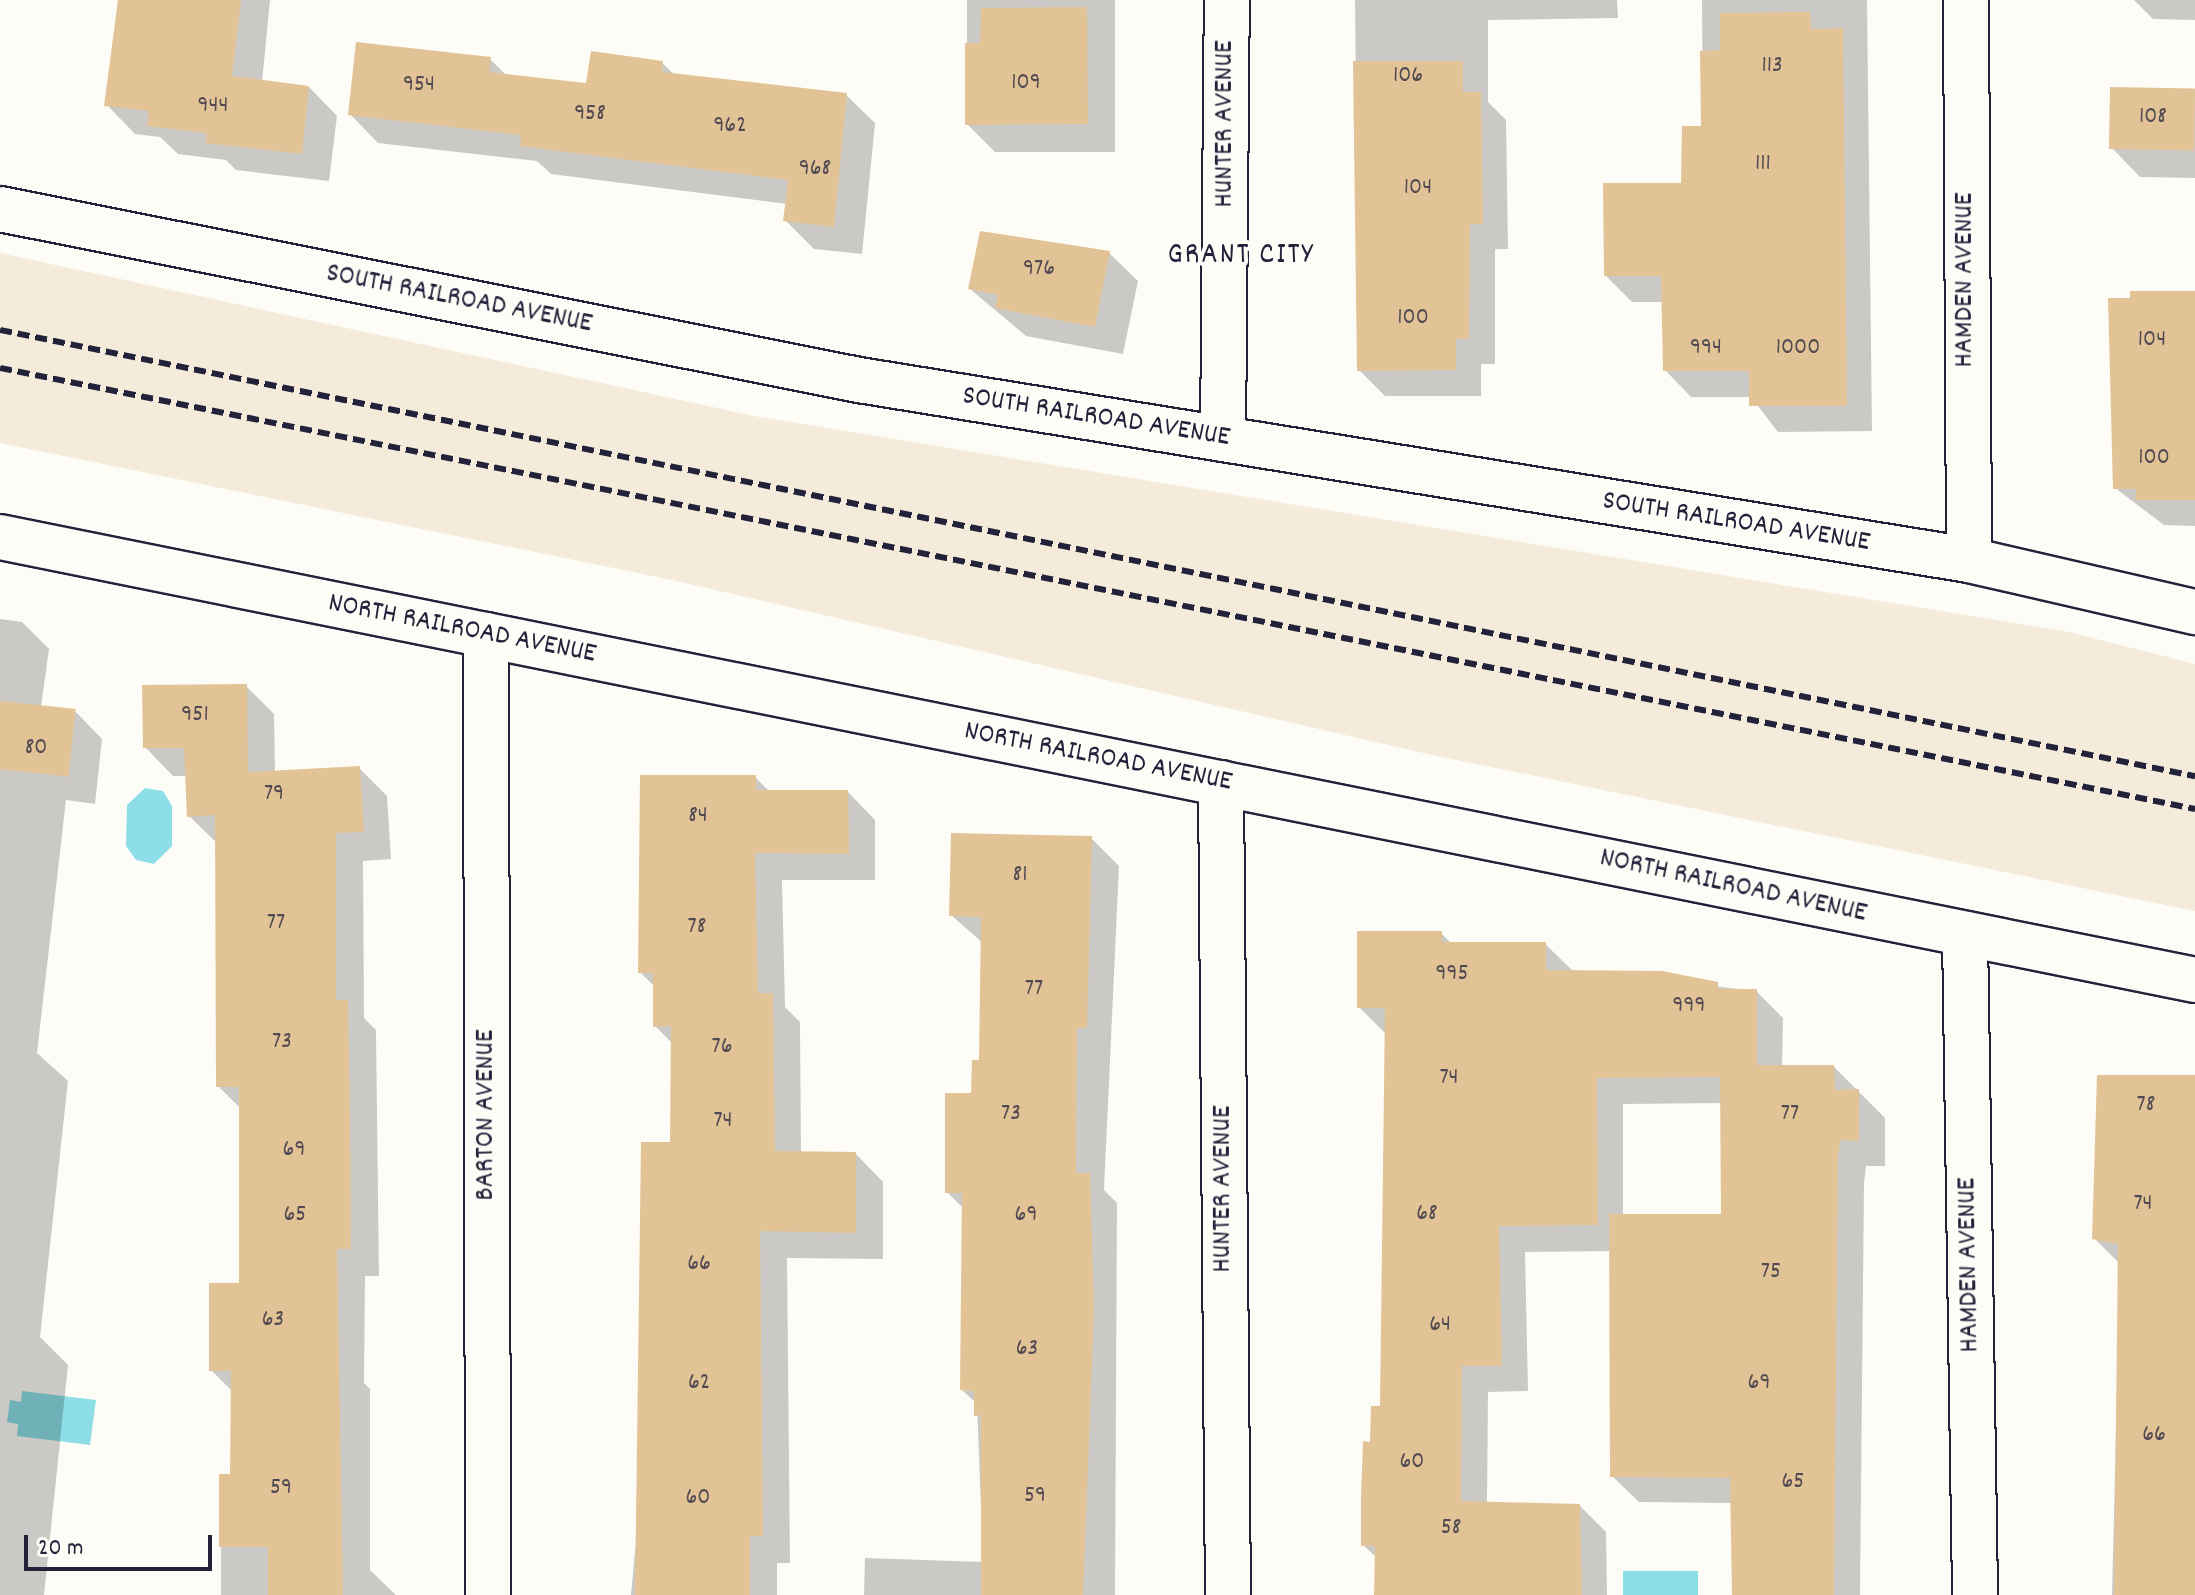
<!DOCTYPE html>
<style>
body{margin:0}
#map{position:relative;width:2195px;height:1595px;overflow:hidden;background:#fdfcf7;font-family:Dekko,sans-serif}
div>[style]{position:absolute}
.built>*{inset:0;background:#f5ebda}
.water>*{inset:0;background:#8ddee7;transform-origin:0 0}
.shadow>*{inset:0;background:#0003}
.building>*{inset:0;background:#e2c395;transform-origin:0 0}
.roads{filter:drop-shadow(2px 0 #22223b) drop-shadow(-2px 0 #22223b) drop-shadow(0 2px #22223b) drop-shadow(0 -2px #22223b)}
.minor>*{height:44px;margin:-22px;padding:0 22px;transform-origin:22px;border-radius:22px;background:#fdfcf7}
.rail>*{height:6px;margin-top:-3px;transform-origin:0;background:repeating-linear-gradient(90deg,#22223b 0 12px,transparent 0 18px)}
span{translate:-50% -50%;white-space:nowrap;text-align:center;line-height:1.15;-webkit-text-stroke:8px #fdfcf7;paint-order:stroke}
.number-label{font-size:24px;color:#524a52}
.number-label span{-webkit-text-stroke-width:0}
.street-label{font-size:28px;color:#22223b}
.neighbourhood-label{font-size:30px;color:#22223b;letter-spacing:2px}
.scale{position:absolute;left:24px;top:1535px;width:188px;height:36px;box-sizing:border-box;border:4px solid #22223b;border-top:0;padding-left:10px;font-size:24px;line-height:28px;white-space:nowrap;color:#22223b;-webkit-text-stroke:6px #fdfcf7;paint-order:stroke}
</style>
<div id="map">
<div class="built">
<i style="clip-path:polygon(0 253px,754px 416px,2069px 632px,2195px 664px,2195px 911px,1432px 755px,672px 580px,0 443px)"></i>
</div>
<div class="water">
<i style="clip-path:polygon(145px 788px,163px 791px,172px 806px,172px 846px,154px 864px,136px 860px,126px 846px,127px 805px)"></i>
<i style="clip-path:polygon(22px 1391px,96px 1400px,90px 1445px,17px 1436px,18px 1424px,7px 1422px,10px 1400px,21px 1402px)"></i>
<i style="left:1698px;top:1571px;width:24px;height:75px;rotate:90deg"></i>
</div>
<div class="shadow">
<i style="clip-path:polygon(118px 0,270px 0,262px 82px,309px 87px,337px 116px,329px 181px,236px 170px,226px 160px,178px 154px,160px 137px,135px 134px,107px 105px)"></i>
<i style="clip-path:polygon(967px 0,1115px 0,1115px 152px,995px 152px,967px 124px)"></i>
<i style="clip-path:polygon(1355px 0,1617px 0,1618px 18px,1488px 20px,1488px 102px,1506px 120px,1508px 249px,1495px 249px,1495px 364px,1481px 364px,1481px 396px,1385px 396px,1359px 370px)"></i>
<i style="clip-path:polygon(1702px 0,1867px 0,1872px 431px,1778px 432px,1751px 397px,1691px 397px,1665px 370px,1664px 302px,1632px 302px,1606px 276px,1683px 185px,1703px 128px)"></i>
<i style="clip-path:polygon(2134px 0,2195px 0,2195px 20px,2153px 19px)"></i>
<i style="clip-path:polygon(490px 59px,507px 76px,588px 86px,662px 63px,675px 75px,846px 95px,875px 123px,862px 254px,814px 249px,785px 220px,787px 204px,551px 174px,537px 161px,378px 143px,350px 114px)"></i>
<i style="clip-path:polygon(2195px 90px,2195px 178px,2140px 177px,2112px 148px)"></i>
<i style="clip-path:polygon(1109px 253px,1138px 281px,1123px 354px,1026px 336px,970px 289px)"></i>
<i style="clip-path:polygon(2195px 293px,2195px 526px,2164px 525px,2115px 488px)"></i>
<i style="clip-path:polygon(0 619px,22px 622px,49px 649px,41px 707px,75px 711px,102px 739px,95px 804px,66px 800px,37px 1053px,68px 1081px,40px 1337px,68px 1365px,44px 1595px,0 1595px)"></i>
<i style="clip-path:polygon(246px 686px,274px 714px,275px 772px,359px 768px,387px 796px,391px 859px,363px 861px,364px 1018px,376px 1030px,379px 1276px,365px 1276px,364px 1383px,370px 1389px,370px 1570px,396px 1595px,221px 1595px,221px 1476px,232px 1476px,233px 1392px,211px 1370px,241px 1285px,241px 1109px,218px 1086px,218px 844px,189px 816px,187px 776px,173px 776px,145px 747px)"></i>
<i style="clip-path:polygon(755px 777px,770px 792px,848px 792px,875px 820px,875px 880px,782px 880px,785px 1007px,800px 1022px,801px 1153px,856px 1154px,883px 1182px,883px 1259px,787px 1258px,790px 1563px,777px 1563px,777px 1595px,631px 1595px,672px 1144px,672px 1043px,655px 1026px,655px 987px,640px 972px)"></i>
<i style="clip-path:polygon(1091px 838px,1119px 866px,1104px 1190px,1117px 1203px,1115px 1595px,864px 1595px,865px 1558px,983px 1562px,977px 1404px,962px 1390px,964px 1209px,947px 1192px,981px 1062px,983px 943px,951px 915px)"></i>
<i style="clip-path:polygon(evenodd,1441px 933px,1452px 944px,1545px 944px,1572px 970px,1756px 991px,1783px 1018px,1782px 1067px,1834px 1067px,1885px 1118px,1885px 1166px,1866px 1166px,1864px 1184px,1860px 1595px,1734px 1595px,1732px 1503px,1639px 1502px,1612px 1476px,1610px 1251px,1525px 1252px,1528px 1391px,1488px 1392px,1487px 1504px,1580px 1506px,1606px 1532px,1607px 1595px,1376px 1595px,1377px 1558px,1363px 1545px,1381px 1408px,1386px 1034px,1359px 1007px,1441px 933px,1723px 1103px,1723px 1216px,1623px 1216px,1623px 1104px,1723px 1103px)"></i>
<i style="clip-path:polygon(2195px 1077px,2195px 1595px,2112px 1595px,2120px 1264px,2094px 1238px)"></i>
</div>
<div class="building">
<i style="clip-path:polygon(118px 0,241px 0,232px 76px,309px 86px,302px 154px,206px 143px,207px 133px,147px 126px,149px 111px,104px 106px)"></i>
<i style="clip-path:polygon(1087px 7px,1088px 124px,965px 125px,965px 43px,980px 43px,981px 8px)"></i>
<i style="clip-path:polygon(1810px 12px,1811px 29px,1843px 28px,1847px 406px,1749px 406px,1749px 371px,1663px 371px,1661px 276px,1604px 276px,1603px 183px,1681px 183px,1682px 126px,1701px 126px,1700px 51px,1720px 50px,1720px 13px)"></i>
<i style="clip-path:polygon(356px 42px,491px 57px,489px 72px,586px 83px,591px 51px,663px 61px,662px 72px,847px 93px,834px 227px,783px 221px,788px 180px,520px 146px,521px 135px,348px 115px)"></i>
<i style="clip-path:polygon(1353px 61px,1463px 61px,1463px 92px,1481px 92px,1483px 224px,1470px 224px,1469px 339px,1456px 339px,1456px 370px,1357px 371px)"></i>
<i style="left:2110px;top:87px;width:85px;height:62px;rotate:1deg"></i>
<i style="clip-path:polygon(980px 231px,1110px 251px,1095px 327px,995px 308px,998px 295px,968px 289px)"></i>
<i style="clip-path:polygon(2130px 291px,2195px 291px,2195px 500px,2135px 500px,2136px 489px,2113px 489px,2108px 298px,2130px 298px)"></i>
<i style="clip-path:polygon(247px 684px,248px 772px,360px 766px,364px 832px,336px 833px,336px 1000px,348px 1000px,350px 1117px,351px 1249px,337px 1249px,343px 1595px,268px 1595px,268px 1547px,219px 1547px,219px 1474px,230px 1474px,231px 1371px,209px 1371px,209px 1283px,239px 1283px,239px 1087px,216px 1087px,215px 815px,187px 817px,184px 748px,143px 748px,142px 685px)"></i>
<i style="left:0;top:701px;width:76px;height:68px;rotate:6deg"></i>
<i style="clip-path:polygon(640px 775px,756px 775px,756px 790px,848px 790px,849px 854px,755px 853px,758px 993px,773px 993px,775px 1151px,856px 1152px,856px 1233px,760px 1231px,763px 1536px,750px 1536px,750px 1595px,635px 1595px,641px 1142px,670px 1142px,671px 1026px,653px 1027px,653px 973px,638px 973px)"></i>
<i style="clip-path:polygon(951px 833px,1092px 836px,1087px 1028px,1077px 1028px,1076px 1173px,1090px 1173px,1094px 1309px,1083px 1595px,981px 1595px,981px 1415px,974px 1416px,974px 1391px,960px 1390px,962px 1193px,945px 1193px,945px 1093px,971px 1093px,972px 1060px,979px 1060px,981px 917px,949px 916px)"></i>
<i style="clip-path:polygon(1357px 931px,1442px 931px,1442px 942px,1546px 942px,1546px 970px,1662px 971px,1718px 982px,1718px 989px,1757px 989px,1757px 1065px,1834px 1065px,1835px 1090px,1859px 1089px,1859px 1141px,1840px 1140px,1838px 1157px,1834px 1595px,1732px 1595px,1730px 1478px,1610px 1477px,1609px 1214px,1721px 1214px,1720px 1077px,1597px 1078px,1598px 1225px,1499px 1226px,1502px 1366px,1462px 1366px,1461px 1501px,1580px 1504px,1582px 1595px,1374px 1595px,1375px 1546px,1361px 1546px,1361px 1498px,1363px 1441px,1370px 1442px,1371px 1406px,1380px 1406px,1385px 1008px,1357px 1008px)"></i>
<i style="clip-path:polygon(2097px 1075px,2195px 1075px,2195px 1595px,2114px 1595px,2118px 1244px,2092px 1239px)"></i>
</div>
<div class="roads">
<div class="minor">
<i style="left:1966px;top:0;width:560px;rotate:89.69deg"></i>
<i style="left:0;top:209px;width:876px;rotate:11.26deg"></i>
<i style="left:859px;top:380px;width:1124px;rotate:9.21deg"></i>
<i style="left:1969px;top:560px;width:232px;rotate:13deg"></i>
<i style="left:1223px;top:439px;width:439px;rotate:-89.5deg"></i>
<i style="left:0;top:537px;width:2239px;rotate:11.41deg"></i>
<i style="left:486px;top:635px;width:960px;rotate:89.88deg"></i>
<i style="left:1221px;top:783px;width:812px;rotate:89.51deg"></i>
<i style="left:1965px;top:934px;width:661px;rotate:89.13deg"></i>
</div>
</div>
<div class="rail">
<i style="left:0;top:330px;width:2240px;rotate:11.49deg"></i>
<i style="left:0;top:368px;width:2239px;rotate:11.36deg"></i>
</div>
<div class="number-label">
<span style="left:1772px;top:67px">113</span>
<span style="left:1408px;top:77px">106</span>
<span style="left:1026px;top:84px">109</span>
<span style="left:419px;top:86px">954</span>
<span style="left:213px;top:107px">944</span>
<span style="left:590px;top:115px">958</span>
<span style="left:2153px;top:118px">108</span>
<span style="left:730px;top:127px">962</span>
<span style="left:1763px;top:165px">111</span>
<span style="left:815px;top:170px">968</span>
<span style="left:1418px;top:189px">104</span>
<span style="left:1039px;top:270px">976</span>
<span style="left:1413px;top:319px">100</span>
<span style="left:2152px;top:341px">104</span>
<span style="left:1706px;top:349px">994</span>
<span style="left:1798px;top:349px">1000</span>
<span style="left:2154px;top:459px">100</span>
<span style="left:195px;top:716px">951</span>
<span style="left:36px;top:749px">80</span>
<span style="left:274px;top:795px">79</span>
<span style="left:698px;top:817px">84</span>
<span style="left:1020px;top:876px">81</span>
<span style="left:276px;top:924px">77</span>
<span style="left:697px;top:928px">78</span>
<span style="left:1452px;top:975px">995</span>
<span style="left:1034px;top:990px">77</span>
<span style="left:1689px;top:1007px">999</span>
<span style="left:282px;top:1043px">73</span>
<span style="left:722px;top:1048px">76</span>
<span style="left:1449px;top:1079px">74</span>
<span style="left:2146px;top:1106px">78</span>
<span style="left:1011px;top:1115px">73</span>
<span style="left:1790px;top:1115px">77</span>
<span style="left:723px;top:1122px">74</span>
<span style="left:294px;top:1151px">69</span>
<span style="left:2143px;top:1205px">74</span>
<span style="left:1427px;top:1215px">68</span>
<span style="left:295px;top:1216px">65</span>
<span style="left:1026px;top:1216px">69</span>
<span style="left:699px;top:1265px">66</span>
<span style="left:1771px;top:1273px">75</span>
<span style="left:273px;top:1321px">63</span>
<span style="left:1440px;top:1326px">64</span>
<span style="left:1027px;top:1350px">63</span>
<span style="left:699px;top:1384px">62</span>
<span style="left:1759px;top:1384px">69</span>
<span style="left:2154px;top:1436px">66</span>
<span style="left:1412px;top:1463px">60</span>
<span style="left:1793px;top:1483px">65</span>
<span style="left:281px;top:1489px">59</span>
<span style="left:1035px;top:1497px">59</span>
<span style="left:698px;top:1499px">60</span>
<span style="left:1451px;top:1529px">58</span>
</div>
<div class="street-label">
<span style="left:1226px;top:124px;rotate:-90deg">HUNTER AVENUE</span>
<span style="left:1966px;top:280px;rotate:-90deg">HAMDEN AVENUE</span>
<span style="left:459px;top:300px;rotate:11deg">SOUTH RAILROAD AVENUE</span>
<span style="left:1096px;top:418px;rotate:9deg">SOUTH RAILROAD AVENUE</span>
<span style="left:1736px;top:523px;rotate:9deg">SOUTH RAILROAD AVENUE</span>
<span style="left:462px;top:630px;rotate:11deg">NORTH RAILROAD AVENUE</span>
<span style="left:1098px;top:758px;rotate:11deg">NORTH RAILROAD AVENUE</span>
<span style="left:1733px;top:887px;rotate:12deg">NORTH RAILROAD AVENUE</span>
<span style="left:487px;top:1115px;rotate:-90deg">BARTON AVENUE</span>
<span style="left:1224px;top:1189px;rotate:-90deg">HUNTER AVENUE</span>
<span style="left:1970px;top:1265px;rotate:-91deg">HAMDEN AVENUE</span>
</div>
<div class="neighbourhood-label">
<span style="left:1241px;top:257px">GRANT CITY</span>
</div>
<div class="scale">20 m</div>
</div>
